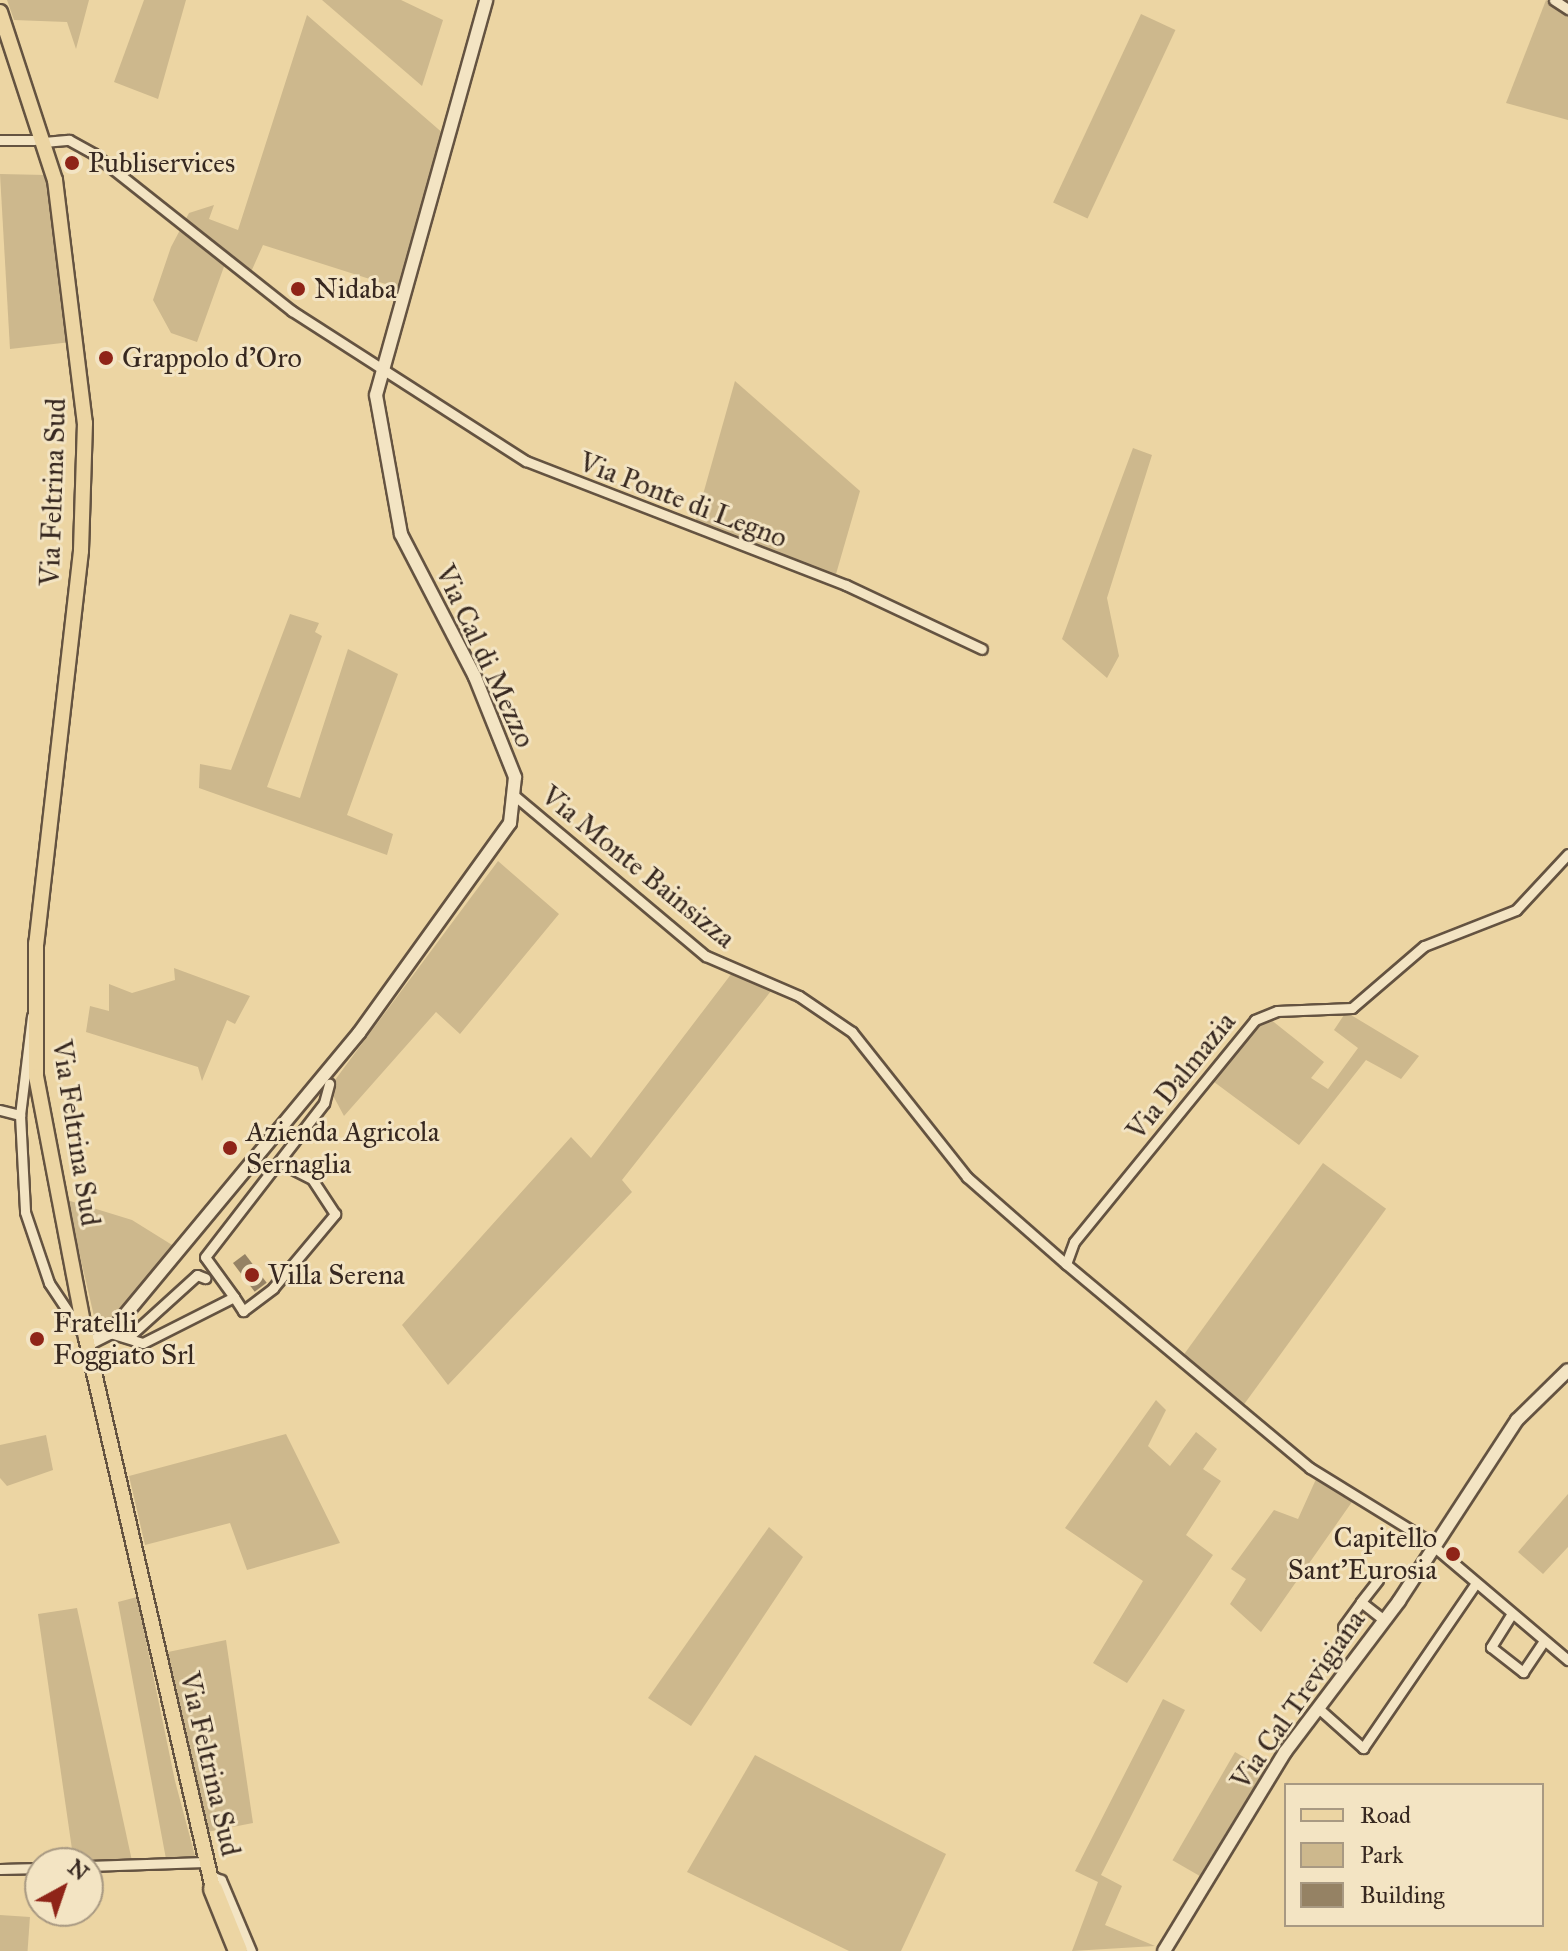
<!DOCTYPE html>
<style>
body{margin:0}
#map{position:relative;width:1568px;height:1951px;overflow:hidden;background:#ecd5a3;font-family:"IM FELL Great Primer",serif}
div>[style]{position:absolute}
.green>*{inset:0;background:#cdb88d;transform-origin:0 0}
.building>*{inset:0;background:#958264;transform-origin:0 0}
.roads{filter:drop-shadow(2px 0 #645341) drop-shadow(-2px 0 #645341) drop-shadow(0 2px #645341) drop-shadow(0 -2px #645341)}
.minor>*{height:9px;margin:-4.5px;padding:0 4.5px;transform-origin:4.5px;border-radius:4.5px;background:#f3e4c3}
.tertiary>*{height:12px;margin:-6px;padding:0 6px;transform-origin:6px;border-radius:6px;background:#f3e4c3}
.primary>*{height:14px;margin:-7px;padding:0 7px;transform-origin:7px;border-radius:7px;background:#ecd5a3}
.motorway>*{height:18px;margin:-9px;padding:0 9px;transform-origin:9px;border-radius:9px;background:#ecd5a3}
.dots>*{width:22px;height:22px;translate:-50% -50%;box-sizing:border-box;border:4px solid #f3e4c3;border-radius:50%}
span{translate:-50% -50%;white-space:nowrap;text-align:center;line-height:1.15;-webkit-text-stroke:6px #f3e4c3;paint-order:stroke}
.poi-label{font-size:28px;color:#372820}
.left{translate:0 -50%;text-align:left}
.right{translate:-100% -50%;text-align:right}
.street-label{font-size:28px;color:#372820}
.legend{position:absolute;left:1284px;top:1783px;width:260px;height:144px;box-sizing:border-box;background:#f3e4c3;border:2px solid #a89982;margin:0;padding:10px 14px;list-style:none;font-size:24px;color:#372820}
.legend li{display:flex;align-items:center;gap:16px;height:40px}
.legend b{width:40px;border:2px solid #a89982}
.north{position:absolute;left:24px;top:1847px;width:80px;height:80px;box-sizing:border-box;background:#f3e4c3;border:2px solid #a89982;border-radius:50%;rotate:40deg;font-size:22px;font-weight:700;line-height:32px;text-align:center;color:#372820}
.north::after{content:'';display:block;margin:auto;width:28px;height:36px;background:#8f2418;clip-path:polygon(50% 0,100% 100%,50% 72%,0 100%)}
</style>
<div id="map">
<div class="green">
<i style="clip-path:polygon(7px 0,89px 0,76px 49px,67px 22px,14px 20px)"></i>
<i style="clip-path:polygon(144px 0,186px 0,158px 99px,114px 82px)"></i>
<i style="clip-path:polygon(322px 0,401px 0,443px 20px,422px 86px)"></i>
<i style="clip-path:polygon(1546px 0,1568px 13px,1568px 120px,1506px 103px)"></i>
<i style="left:1141px;top:14px;width:38px;height:208px;rotate:25deg"></i>
<i style="clip-path:polygon(307px 15px,445px 135px,398px 288px,263px 245px,247px 281px,226px 261px,197px 342px,171px 333px,153px 300px,171px 247px,189px 213px,214px 205px,209px 219px,238px 230px)"></i>
<i style="clip-path:polygon(0 174px,46px 175px,71px 342px,10px 349px)"></i>
<i style="clip-path:polygon(735px 381px,860px 491px,834px 581px,693px 530px)"></i>
<i style="clip-path:polygon(1133px 448px,1152px 455px,1107px 598px,1119px 656px,1107px 678px,1062px 639px)"></i>
<i style="clip-path:polygon(290px 614px,319px 623px,315px 632px,322px 636px,267px 787px,300px 798px,348px 649px,398px 674px,347px 815px,393px 834px,387px 855px,199px 788px,200px 764px,231px 770px)"></i>
<i style="clip-path:polygon(498px 861px,559px 914px,460px 1034px,436px 1012px,344px 1116px,329px 1088px)"></i>
<i style="clip-path:polygon(174px 968px,250px 996px,235px 1024px,227px 1020px,202px 1081px,198px 1067px,86px 1032px,90px 1006px,109px 1011px,109px 984px,132px 993px,175px 980px)"></i>
<i style="clip-path:polygon(732px 973px,771px 991px,622px 1180px,632px 1192px,448px 1385px,402px 1325px,571px 1137px,591px 1158px)"></i>
<i style="clip-path:polygon(1346px 1012px,1419px 1056px,1401px 1079px,1366px 1060px,1299px 1145px,1206px 1076px,1265px 1015px,1324px 1062px,1311px 1078px,1328px 1089px,1358px 1048px,1334px 1030px)"></i>
<i style="left:1323px;top:1163px;width:78px;height:241px;rotate:36deg"></i>
<i style="clip-path:polygon(67px 1200px,132px 1220px,177px 1248px,100px 1342px)"></i>
<i style="clip-path:polygon(1156px 1400px,1166px 1410px,1148px 1446px,1170px 1466px,1196px 1432px,1217px 1449px,1203px 1469px,1221px 1481px,1186px 1535px,1213px 1555px,1127px 1683px,1093px 1663px,1143px 1581px,1065px 1528px)"></i>
<i style="clip-path:polygon(286px 1434px,340px 1543px,247px 1570px,230px 1523px,145px 1545px,129px 1476px)"></i>
<i style="clip-path:polygon(46px 1435px,53px 1470px,7px 1486px,0 1478px,0 1445px)"></i>
<i style="clip-path:polygon(1317px 1477px,1354px 1499px,1261px 1632px,1230px 1604px,1246px 1579px,1231px 1569px,1274px 1510px,1298px 1519px)"></i>
<i style="clip-path:polygon(1568px 1494px,1568px 1547px,1543px 1574px,1518px 1552px)"></i>
<i style="clip-path:polygon(769px 1527px,803px 1557px,691px 1726px,648px 1698px)"></i>
<i style="clip-path:polygon(137px 1597px,175px 1781px,195px 1856px,166px 1859px,118px 1602px)"></i>
<i style="clip-path:polygon(77px 1608px,132px 1861px,74px 1863px,38px 1614px)"></i>
<i style="clip-path:polygon(226px 1640px,253px 1823px,207px 1832px,168px 1652px)"></i>
<i style="clip-path:polygon(1163px 1699px,1185px 1710px,1101px 1875px,1122px 1886px,1105px 1925px,1155px 1946px,1072px 1951px,1098px 1882px,1075px 1871px)"></i>
<i style="left:1235px;top:1752px;width:34px;height:125px;rotate:30deg"></i>
<i style="clip-path:polygon(755px 1755px,946px 1854px,901px 1951px,849px 1951px,687px 1872px)"></i>
<i style="left:0;top:1915px;width:30px;height:36px;rotate:4deg"></i>
</div>
<div class="building">
<i style="left:245px;top:1254px;width:36px;height:15px;rotate:53deg"></i>
</div>
<div class="roads">
<div class="minor">
<i style="left:1554px;top:0;width:17px;rotate:33deg"></i>
<i style="left:0;top:140px;width:34px"></i>
<i style="left:44px;top:142px;width:25px;rotate:-5deg"></i>
<i style="left:69px;top:140px;width:29px;rotate:29deg"></i>
<i style="left:94px;top:154px;width:253px;rotate:38.4deg"></i>
<i style="left:292px;top:311px;width:278px;rotate:32.7deg"></i>
<i style="left:526px;top:461px;width:343px;rotate:21.2deg"></i>
<i style="left:846px;top:585px;width:150px;rotate:25.2deg"></i>
<i style="left:515px;top:796px;width:249px;rotate:40deg"></i>
<i style="left:706px;top:956px;width:101px;rotate:23.3deg"></i>
<i style="left:799px;top:996px;width:64px;rotate:34.2deg"></i>
<i style="left:852px;top:1032px;width:185px;rotate:51.6deg"></i>
<i style="left:967px;top:1177px;width:132px;rotate:41.3deg"></i>
<i style="left:1568px;top:854px;width:76px;rotate:132.9deg"></i>
<i style="left:1516px;top:910px;width:99px;rotate:158.6deg"></i>
<i style="left:1424px;top:946px;width:95px;rotate:139.3deg"></i>
<i style="left:1352px;top:1008px;width:75px;rotate:177.7deg"></i>
<i style="left:1277px;top:1011px;width:24px;rotate:158deg"></i>
<i style="left:1255px;top:1020px;width:286px;rotate:129.2deg"></i>
<i style="left:1074px;top:1242px;width:23px;rotate:110deg"></i>
<i style="left:1066px;top:1264px;width:318px;rotate:39.9deg"></i>
<i style="left:1310px;top:1468px;width:134px;rotate:31.6deg"></i>
<i style="left:1424px;top:1538px;width:189px;rotate:40.3deg"></i>
<i style="left:32px;top:1016px;width:100px;rotate:96.9deg"></i>
<i style="left:20px;top:1115px;width:97px;rotate:87deg"></i>
<i style="left:25px;top:1212px;width:75px;rotate:71.3deg"></i>
<i style="left:49px;top:1283px;width:61px;rotate:56.3deg"></i>
<i style="left:0;top:1110px;width:21px;rotate:14deg"></i>
<i style="left:234px;top:1297px;width:17px;rotate:57deg"></i>
<i style="left:243px;top:1311px;width:38px;rotate:-37deg"></i>
<i style="left:273px;top:1288px;width:97px;rotate:-50deg"></i>
<i style="left:335px;top:1214px;width:42px;rotate:-123.3deg"></i>
<i style="left:312px;top:1179px;width:37px;rotate:-153deg"></i>
<i style="left:110px;top:1333px;width:34px;rotate:17deg"></i>
<i style="left:143px;top:1343px;width:102px;rotate:-26.8deg"></i>
<i style="left:234px;top:1297px;width:49px;rotate:-125.9deg"></i>
<i style="left:205px;top:1257px;width:195px;rotate:-52.3deg"></i>
<i style="left:324px;top:1103px;width:20px;rotate:-75deg"></i>
<i style="left:132px;top:1334px;width:88px;rotate:-42.2deg"></i>
<i style="left:197px;top:1275px;width:9px;rotate:21deg"></i>
<i style="left:1378px;top:1580px;width:28px;rotate:128deg"></i>
<i style="left:1361px;top:1602px;width:29px;rotate:38deg"></i>
<i style="left:1511px;top:1615px;width:38px;rotate:122deg"></i>
<i style="left:1491px;top:1647px;width:41px;rotate:38deg"></i>
<i style="left:1523px;top:1672px;width:37px;rotate:-56deg"></i>
<i style="left:1343px;top:1627px;width:31px;rotate:-54deg"></i>
<i style="left:1317px;top:1707px;width:62px;rotate:41.7deg"></i>
<i style="left:1363px;top:1748px;width:196px;rotate:-55.6deg"></i>
<i style="left:88px;top:1866px;width:117px;rotate:-2deg"></i>
<i style="left:0;top:1869px;width:40px;rotate:-1.4deg"></i>
<i style="left:209px;top:1875px;width:13px;rotate:23deg"></i>
<i style="left:221px;top:1880px;width:77px;rotate:67.1deg"></i>
</div>
<div class="tertiary">
<i style="left:88px;top:1344px;width:25px;rotate:-27deg"></i>
<i style="left:110px;top:1333px;width:390px;rotate:-50.3deg"></i>
<i style="left:359px;top:1033px;width:259px;rotate:-54.3deg"></i>
<i style="left:510px;top:823px;width:46px;rotate:-83.8deg"></i>
<i style="left:515px;top:777px;width:108px;rotate:-111.8deg"></i>
<i style="left:475px;top:677px;width:161px;rotate:-117.4deg"></i>
<i style="left:401px;top:534px;width:141px;rotate:-100.2deg"></i>
<i style="left:376px;top:395px;width:410px;rotate:-74.4deg"></i>
<i style="left:1164px;top:1951px;width:233px;rotate:-58.7deg"></i>
<i style="left:1285px;top:1752px;width:189px;rotate:-52.9deg"></i>
<i style="left:1399px;top:1601px;width:216px;rotate:-56.9deg"></i>
<i style="left:1517px;top:1420px;width:71px;rotate:-44.4deg"></i>
</div>
<div class="primary">
<i style="left:0;top:12px;width:177px;rotate:71.9deg"></i>
<i style="left:55px;top:180px;width:245px;rotate:83deg"></i>
<i style="left:85px;top:423px;width:128px;rotate:91.8deg"></i>
<i style="left:81px;top:551px;width:395px;rotate:96.5deg"></i>
<i style="left:36px;top:943px;width:133px;rotate:90deg"></i>
<i style="left:36px;top:1076px;width:267px;rotate:79.2deg"></i>
<i style="left:86px;top:1338px;width:574px;rotate:77.01deg"></i>
</div>
<div class="motorway">
<i style="left:213px;top:1889px;width:67px;rotate:68deg"></i>
</div>
</div>
<div class="dots">
<i style="left:72px;top:163px;background:#8f2418"></i>
<i style="left:298px;top:289px;background:#8f2418"></i>
<i style="left:106px;top:358px;background:#8f2418"></i>
<i style="left:230px;top:1148px;background:#8f2418"></i>
<i style="left:252px;top:1275px;background:#8f2418"></i>
<i style="left:37px;top:1339px;background:#8f2418"></i>
<i style="left:1453px;top:1554px;background:#8f2418"></i>
</div>
<div class="poi-label">
<span class="left" style="left:88px;top:163px">Publiservices</span>
<span class="left" style="left:314px;top:289px">Nidaba</span>
<span class="left" style="left:122px;top:358px">Grappolo d'Oro</span>
<span class="left" style="left:246px;top:1148px">Azienda Agricola<br>Sernaglia</span>
<span class="left" style="left:268px;top:1275px">Villa Serena</span>
<span class="left" style="left:53px;top:1339px">Fratelli<br>Foggiato Srl</span>
<span class="right" style="left:1437px;top:1554px">Capitello<br>Sant'Eurosia</span>
</div>
<div class="street-label">
<span style="left:53px;top:492px;rotate:-88deg">Via Feltrina Sud</span>
<span style="left:683px;top:500px;rotate:21deg">Via Ponte di Legno</span>
<span style="left:485px;top:656px;rotate:65deg">Via Cal di Mezzo</span>
<span style="left:638px;top:867px;rotate:39deg">Via Monte Bainsizza</span>
<span style="left:1181px;top:1076px;rotate:-51deg">Via Dalmazia</span>
<span style="left:76px;top:1133px;rotate:81deg">Via Feltrina Sud</span>
<span style="left:1298px;top:1700px;rotate:-55deg">Via Cal Trevigiana</span>
<span style="left:210px;top:1764px;rotate:77deg">Via Feltrina Sud</span>
</div>
<ul class="legend">
<li><b style="height:10px;background:#ecd5a3"></b>Road</li>
<li><b style="height:22px;background:#cdb88d"></b>Park</li>
<li><b style="height:22px;background:#958264"></b>Building</li>
</ul>
<div class="north">N</div>
</div>
